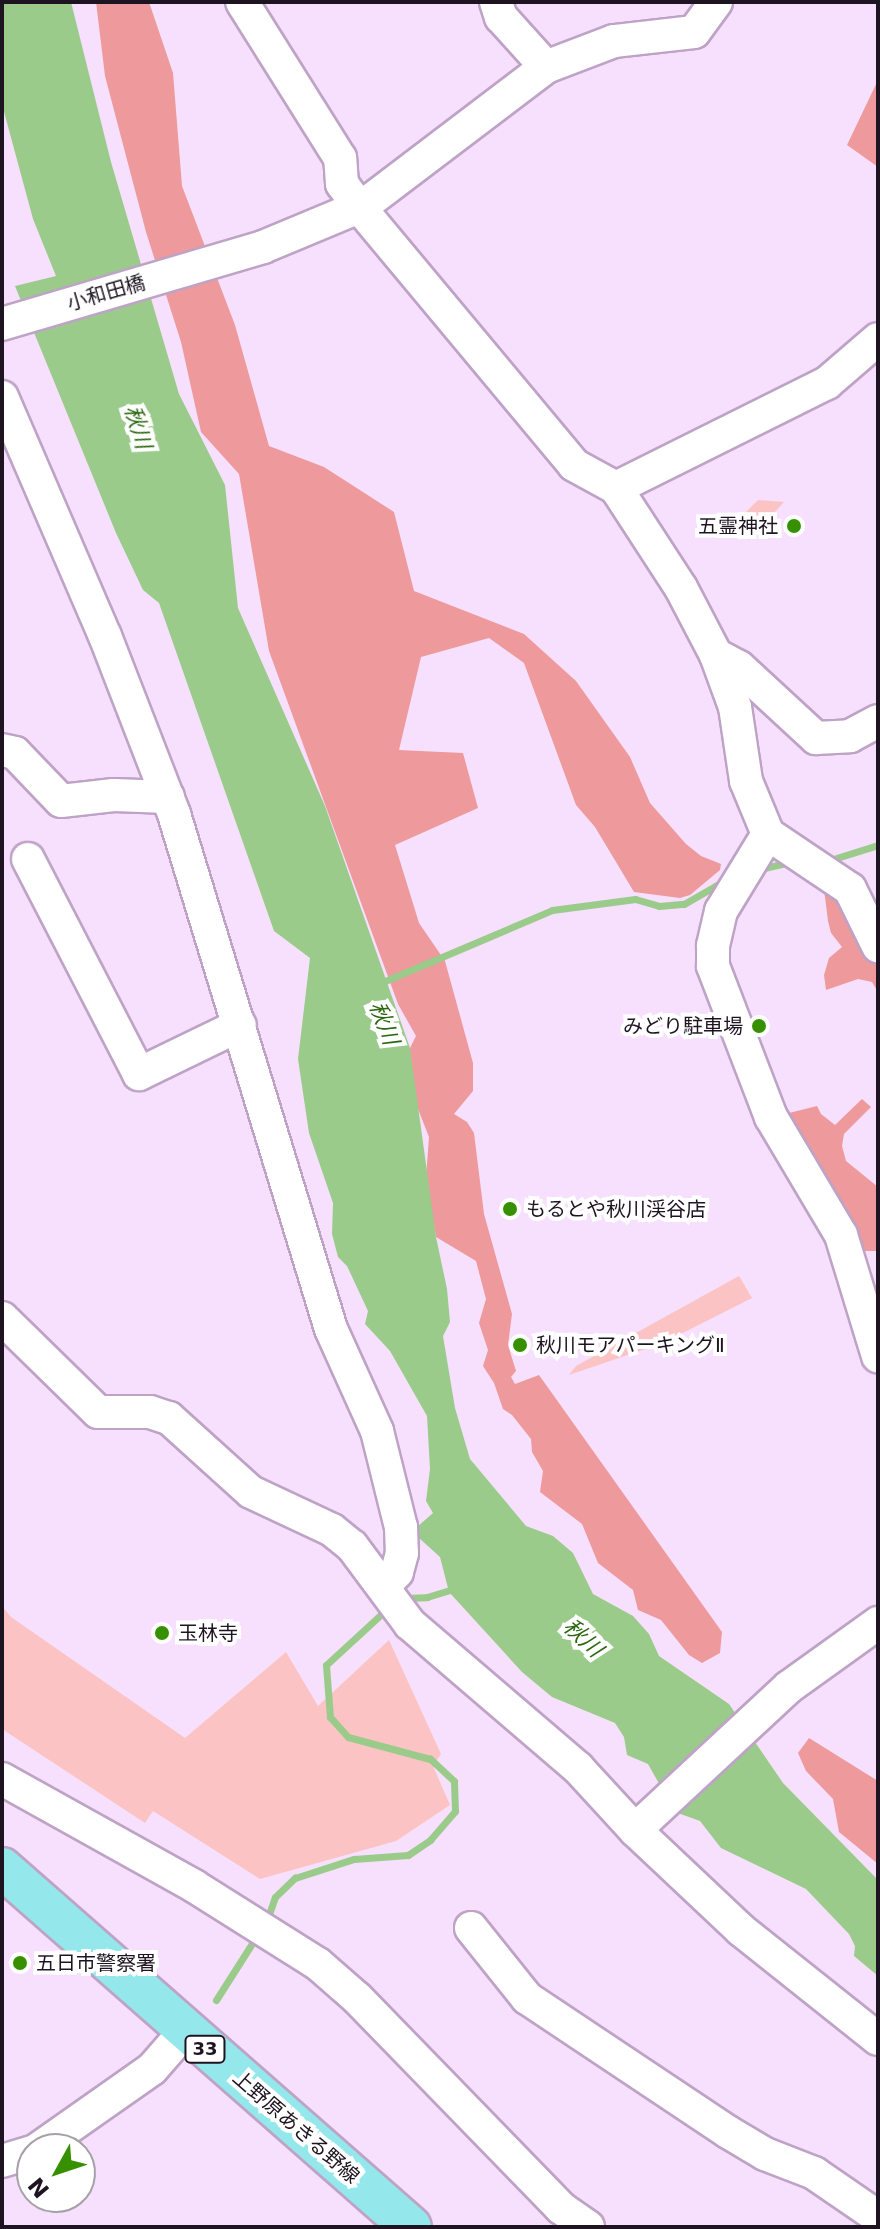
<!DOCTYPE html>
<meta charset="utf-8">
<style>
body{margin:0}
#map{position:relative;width:880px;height:2229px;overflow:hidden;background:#f6e0fd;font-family:"DejaVu Sans","Noto Sans JP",sans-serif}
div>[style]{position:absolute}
.green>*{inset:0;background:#fcc3c4}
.forest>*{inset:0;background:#ee999b}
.water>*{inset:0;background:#9acb8b}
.stream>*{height:7px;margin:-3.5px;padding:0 3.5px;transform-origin:3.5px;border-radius:3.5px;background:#9acb8b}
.roads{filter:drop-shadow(2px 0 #bea3c6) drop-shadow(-2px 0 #bea3c6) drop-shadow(0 2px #bea3c6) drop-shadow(0 -2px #bea3c6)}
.minor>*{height:32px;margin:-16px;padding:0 16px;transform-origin:16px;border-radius:16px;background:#fff}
.major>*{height:40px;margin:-20px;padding:0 20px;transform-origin:20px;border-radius:20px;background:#94e8eb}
.dots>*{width:22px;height:22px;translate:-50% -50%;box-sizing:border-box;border:4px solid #fff;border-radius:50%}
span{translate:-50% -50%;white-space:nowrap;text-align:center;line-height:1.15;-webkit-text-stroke:8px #fff;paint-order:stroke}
.shield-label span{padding:2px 6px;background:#fff;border:2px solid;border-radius:6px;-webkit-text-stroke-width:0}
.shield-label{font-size:18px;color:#1e1421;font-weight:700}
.street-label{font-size:20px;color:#1e1421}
.poi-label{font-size:20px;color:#1e1421}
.right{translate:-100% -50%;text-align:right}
.left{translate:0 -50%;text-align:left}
.water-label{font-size:22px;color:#2b670e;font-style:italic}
.frame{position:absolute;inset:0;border:4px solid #1e1421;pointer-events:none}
.north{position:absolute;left:16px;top:2133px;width:80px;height:80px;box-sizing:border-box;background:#fff;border:2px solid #a5a1a6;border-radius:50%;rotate:230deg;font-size:22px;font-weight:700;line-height:32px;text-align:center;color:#1e1421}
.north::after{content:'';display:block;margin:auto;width:28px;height:36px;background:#379000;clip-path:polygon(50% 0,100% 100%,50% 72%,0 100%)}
</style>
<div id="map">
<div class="green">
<i style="clip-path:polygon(758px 500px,784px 502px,749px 540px,735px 523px)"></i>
<i style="clip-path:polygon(739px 1276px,752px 1298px,663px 1343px,569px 1375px,576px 1366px)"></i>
<i style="clip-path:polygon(2px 1606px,11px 1617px,185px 1738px,286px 1652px,318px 1706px,389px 1640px,441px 1754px,433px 1766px,450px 1805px,396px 1841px,260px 1879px,153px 1811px,145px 1823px,2px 1729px)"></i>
</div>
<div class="forest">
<i style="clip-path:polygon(96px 2px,149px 2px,173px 73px,182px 186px,235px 325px,269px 446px,324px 467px,394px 512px,414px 591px,524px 634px,576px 681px,630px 757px,650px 803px,686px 844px,701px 856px,721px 864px,720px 870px,690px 895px,680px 898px,634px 892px,595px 827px,576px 805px,524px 663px,489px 638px,421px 657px,399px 750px,463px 753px,478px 808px,395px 845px,419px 923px,445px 961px,473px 1063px,473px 1091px,454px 1114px,467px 1122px,474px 1133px,484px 1214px,512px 1314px,508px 1345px,516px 1371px,511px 1377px,515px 1384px,539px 1375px,722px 1632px,720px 1653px,702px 1663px,689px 1655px,661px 1620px,638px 1610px,633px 1590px,598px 1563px,582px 1524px,540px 1492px,543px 1471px,532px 1452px,531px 1439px,512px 1415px,503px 1409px,494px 1383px,483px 1366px,488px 1350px,479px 1323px,486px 1299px,476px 1261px,436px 1237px,426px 1178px,429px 1137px,409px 1086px,405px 1058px,416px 1036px,398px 1004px,269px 651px,239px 474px,201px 432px,181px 342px,146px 232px,105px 76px)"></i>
<i style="clip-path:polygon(878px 80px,878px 167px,847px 145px)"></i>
<i style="clip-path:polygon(828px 881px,878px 964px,878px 992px,872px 982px,858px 979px,826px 990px,824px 975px,829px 958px,842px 947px,831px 933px,828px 921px,824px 889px)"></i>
<i style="clip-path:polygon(862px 1099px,871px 1107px,844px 1134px,842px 1146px,846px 1161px,878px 1187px,878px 1251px,859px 1251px,777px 1116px,817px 1106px,821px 1114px,835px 1125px)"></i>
<i style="clip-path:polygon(809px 1738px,878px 1781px,878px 1864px,839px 1832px,833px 1799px,806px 1771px,798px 1753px)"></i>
</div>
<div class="water">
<i style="clip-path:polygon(2px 2px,71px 2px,111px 162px,179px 394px,225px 485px,238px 608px,325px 806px,410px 1048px,436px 1237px,447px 1289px,450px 1322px,443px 1336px,455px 1408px,470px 1459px,526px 1526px,553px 1536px,573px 1553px,593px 1594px,633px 1616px,649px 1634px,659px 1656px,729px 1704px,783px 1783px,878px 1880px,878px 1976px,854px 1956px,855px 1946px,849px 1934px,806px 1889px,721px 1848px,700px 1821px,675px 1812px,648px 1764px,627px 1755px,624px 1737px,615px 1723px,552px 1697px,522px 1672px,449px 1592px,440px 1557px,419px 1538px,417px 1527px,433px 1513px,426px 1501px,430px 1469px,427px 1416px,390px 1351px,365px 1324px,368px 1311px,347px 1266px,338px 1257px,332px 1234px,333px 1203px,309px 1133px,298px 1059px,310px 958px,274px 931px,159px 603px,143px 590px,116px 533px,15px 286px,56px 276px,33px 219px,3px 108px)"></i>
</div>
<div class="stream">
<i style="left:827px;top:861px;width:53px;rotate:-17.4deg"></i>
<i style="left:760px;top:869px;width:32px;rotate:-13deg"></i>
<i style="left:378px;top:984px;width:189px;rotate:-23deg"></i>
<i style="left:552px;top:910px;width:84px;rotate:-7.5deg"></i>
<i style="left:635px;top:899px;width:25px;rotate:16deg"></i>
<i style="left:659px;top:906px;width:25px;rotate:-5deg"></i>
<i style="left:684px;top:904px;width:52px;rotate:-30deg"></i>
<i style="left:402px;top:1598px;width:25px;rotate:-2deg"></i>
<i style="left:427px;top:1597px;width:30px;rotate:-17deg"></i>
<i style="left:267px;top:1920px;width:24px;rotate:-71deg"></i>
<i style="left:275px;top:1897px;width:28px;rotate:-44deg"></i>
<i style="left:295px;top:1878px;width:62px;rotate:-17.9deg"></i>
<i style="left:354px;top:1859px;width:54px;rotate:-4.2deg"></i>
<i style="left:408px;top:1855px;width:27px;rotate:-34deg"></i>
<i style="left:430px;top:1840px;width:38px;rotate:-49deg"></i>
<i style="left:455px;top:1811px;width:30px;rotate:-92deg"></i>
<i style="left:454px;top:1781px;width:33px;rotate:-137deg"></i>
<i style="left:430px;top:1759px;width:85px;rotate:-165deg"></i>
<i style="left:348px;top:1737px;width:27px;rotate:-132deg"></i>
<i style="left:330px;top:1717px;width:52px;rotate:-94.4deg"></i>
<i style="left:326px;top:1665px;width:86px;rotate:-42.6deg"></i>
<i style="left:216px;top:2000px;width:78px;rotate:-57.5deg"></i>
</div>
<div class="roads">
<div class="minor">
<i style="left:496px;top:2px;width:16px;rotate:72deg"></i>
<i style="left:501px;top:17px;width:67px;rotate:48deg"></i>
<i style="left:716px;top:2px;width:37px;rotate:126deg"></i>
<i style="left:694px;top:32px;width:81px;rotate:173.6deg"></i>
<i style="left:614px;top:41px;width:73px;rotate:159.1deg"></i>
<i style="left:546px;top:67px;width:233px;rotate:142.8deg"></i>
<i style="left:360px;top:208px;width:334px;rotate:50.2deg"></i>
<i style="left:574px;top:465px;width:48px;rotate:28.7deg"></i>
<i style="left:616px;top:488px;width:119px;rotate:57deg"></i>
<i style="left:681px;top:588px;width:76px;rotate:62.4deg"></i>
<i style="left:716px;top:655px;width:55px;rotate:69.9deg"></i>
<i style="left:735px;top:707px;width:75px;rotate:81.5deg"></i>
<i style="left:746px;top:781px;width:57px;rotate:67.5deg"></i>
<i style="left:768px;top:834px;width:99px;rotate:33.9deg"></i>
<i style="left:850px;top:889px;width:64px;rotate:63.8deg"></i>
<i style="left:2px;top:324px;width:272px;rotate:-16.4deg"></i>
<i style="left:263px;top:247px;width:104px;rotate:-22.6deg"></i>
<i style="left:359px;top:207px;width:29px;rotate:-126deg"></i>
<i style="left:342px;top:184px;width:26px;rotate:-94deg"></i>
<i style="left:340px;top:158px;width:184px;rotate:-122.1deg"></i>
<i style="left:2px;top:397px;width:260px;rotate:66.7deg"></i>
<i style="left:105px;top:636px;width:191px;rotate:68.8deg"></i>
<i style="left:174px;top:814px;width:538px;rotate:73.05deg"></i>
<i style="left:331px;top:1329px;width:112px;rotate:65.7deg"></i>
<i style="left:377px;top:1431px;width:99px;rotate:76deg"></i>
<i style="left:401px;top:1527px;width:26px;rotate:88deg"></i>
<i style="left:402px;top:1553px;width:20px;rotate:105deg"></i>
<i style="left:397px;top:1572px;width:19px;rotate:133deg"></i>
<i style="left:616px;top:488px;width:236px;rotate:-26.5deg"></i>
<i style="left:827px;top:383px;width:67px;rotate:-40.8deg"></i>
<i style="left:716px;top:655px;width:26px;rotate:28deg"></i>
<i style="left:739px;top:667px;width:105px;rotate:42.7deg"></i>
<i style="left:816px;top:738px;width:34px;rotate:-3deg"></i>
<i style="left:850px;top:736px;width:32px;rotate:-28deg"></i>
<i style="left:2px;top:750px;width:13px;rotate:13deg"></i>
<i style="left:15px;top:753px;width:66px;rotate:46.2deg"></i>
<i style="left:61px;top:801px;width:53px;rotate:-6.5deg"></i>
<i style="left:114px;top:795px;width:54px;rotate:2.1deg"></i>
<i style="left:768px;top:834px;width:90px;rotate:121.4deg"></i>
<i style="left:721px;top:911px;width:36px;rotate:103deg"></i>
<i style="left:713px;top:946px;width:20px;rotate:90deg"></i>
<i style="left:713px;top:966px;width:162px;rotate:69deg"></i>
<i style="left:771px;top:1117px;width:137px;rotate:59.3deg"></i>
<i style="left:841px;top:1235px;width:127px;rotate:73deg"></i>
<i style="left:28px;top:859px;width:242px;rotate:62.7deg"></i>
<i style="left:139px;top:1074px;width:112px;rotate:-25.9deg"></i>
<i style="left:2px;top:1318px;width:134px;rotate:44.4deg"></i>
<i style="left:98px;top:1412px;width:52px"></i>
<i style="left:150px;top:1412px;width:20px;rotate:18deg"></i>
<i style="left:169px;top:1418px;width:110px;rotate:42.1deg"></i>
<i style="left:251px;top:1492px;width:89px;rotate:25.1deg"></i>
<i style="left:332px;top:1530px;width:26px;rotate:39deg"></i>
<i style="left:352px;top:1546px;width:97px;rotate:53.4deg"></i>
<i style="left:410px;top:1624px;width:221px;rotate:40.6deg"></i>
<i style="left:578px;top:1768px;width:84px;rotate:47.4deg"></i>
<i style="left:635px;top:1830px;width:146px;rotate:43.3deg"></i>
<i style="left:741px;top:1930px;width:175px;rotate:38.5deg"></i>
<i style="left:2px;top:1779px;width:220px;rotate:29.1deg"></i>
<i style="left:194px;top:1886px;width:146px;rotate:32.2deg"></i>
<i style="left:318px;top:1964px;width:52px;rotate:41.1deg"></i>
<i style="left:357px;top:1998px;width:293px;rotate:45.8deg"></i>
<i style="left:561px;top:2208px;width:33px;rotate:35deg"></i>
<i style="left:635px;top:1830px;width:210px;rotate:-42.9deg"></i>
<i style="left:789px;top:1687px;width:110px;rotate:-35.7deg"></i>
<i style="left:471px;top:1928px;width:90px;rotate:51.3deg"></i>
<i style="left:527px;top:1998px;width:242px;rotate:33.7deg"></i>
<i style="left:728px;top:2132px;width:43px;rotate:30.7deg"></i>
<i style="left:765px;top:2154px;width:53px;rotate:21.2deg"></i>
<i style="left:814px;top:2173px;width:78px;rotate:34.5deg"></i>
<i style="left:38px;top:2149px;width:139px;rotate:-35.1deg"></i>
<i style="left:152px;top:2069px;width:50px;rotate:-49deg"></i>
<i style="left:2px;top:2161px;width:31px;rotate:-17deg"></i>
</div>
<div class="major">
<i style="left:2px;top:1868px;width:544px;rotate:41.28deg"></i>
</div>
</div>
<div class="dots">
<i style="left:794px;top:526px;background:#379000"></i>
<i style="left:759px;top:1026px;background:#379000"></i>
<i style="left:510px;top:1209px;background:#379000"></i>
<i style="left:520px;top:1345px;background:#379000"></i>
<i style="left:162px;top:1633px;background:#379000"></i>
<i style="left:20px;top:1963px;background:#379000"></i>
</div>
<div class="shield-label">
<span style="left:205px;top:2049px">33</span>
</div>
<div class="street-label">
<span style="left:106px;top:293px;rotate:-16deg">小和田橋</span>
<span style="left:296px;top:2127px;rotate:41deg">上野原あきる野線</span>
</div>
<div class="poi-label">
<span class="right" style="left:778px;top:526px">五霊神社</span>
<span class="right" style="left:743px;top:1026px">みどり駐車場</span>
<span class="left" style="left:526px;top:1209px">もるとや秋川渓谷店</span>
<span class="left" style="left:536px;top:1345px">秋川モアパーキングⅡ</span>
<span class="left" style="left:178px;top:1633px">玉林寺</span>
<span class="left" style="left:36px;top:1963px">五日市警察署</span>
</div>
<div class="water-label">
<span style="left:138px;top:427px;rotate:73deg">秋川</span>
<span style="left:384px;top:1023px;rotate:69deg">秋川</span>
<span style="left:583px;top:1638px;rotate:43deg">秋川</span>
</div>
<div class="frame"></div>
<div class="north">N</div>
</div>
